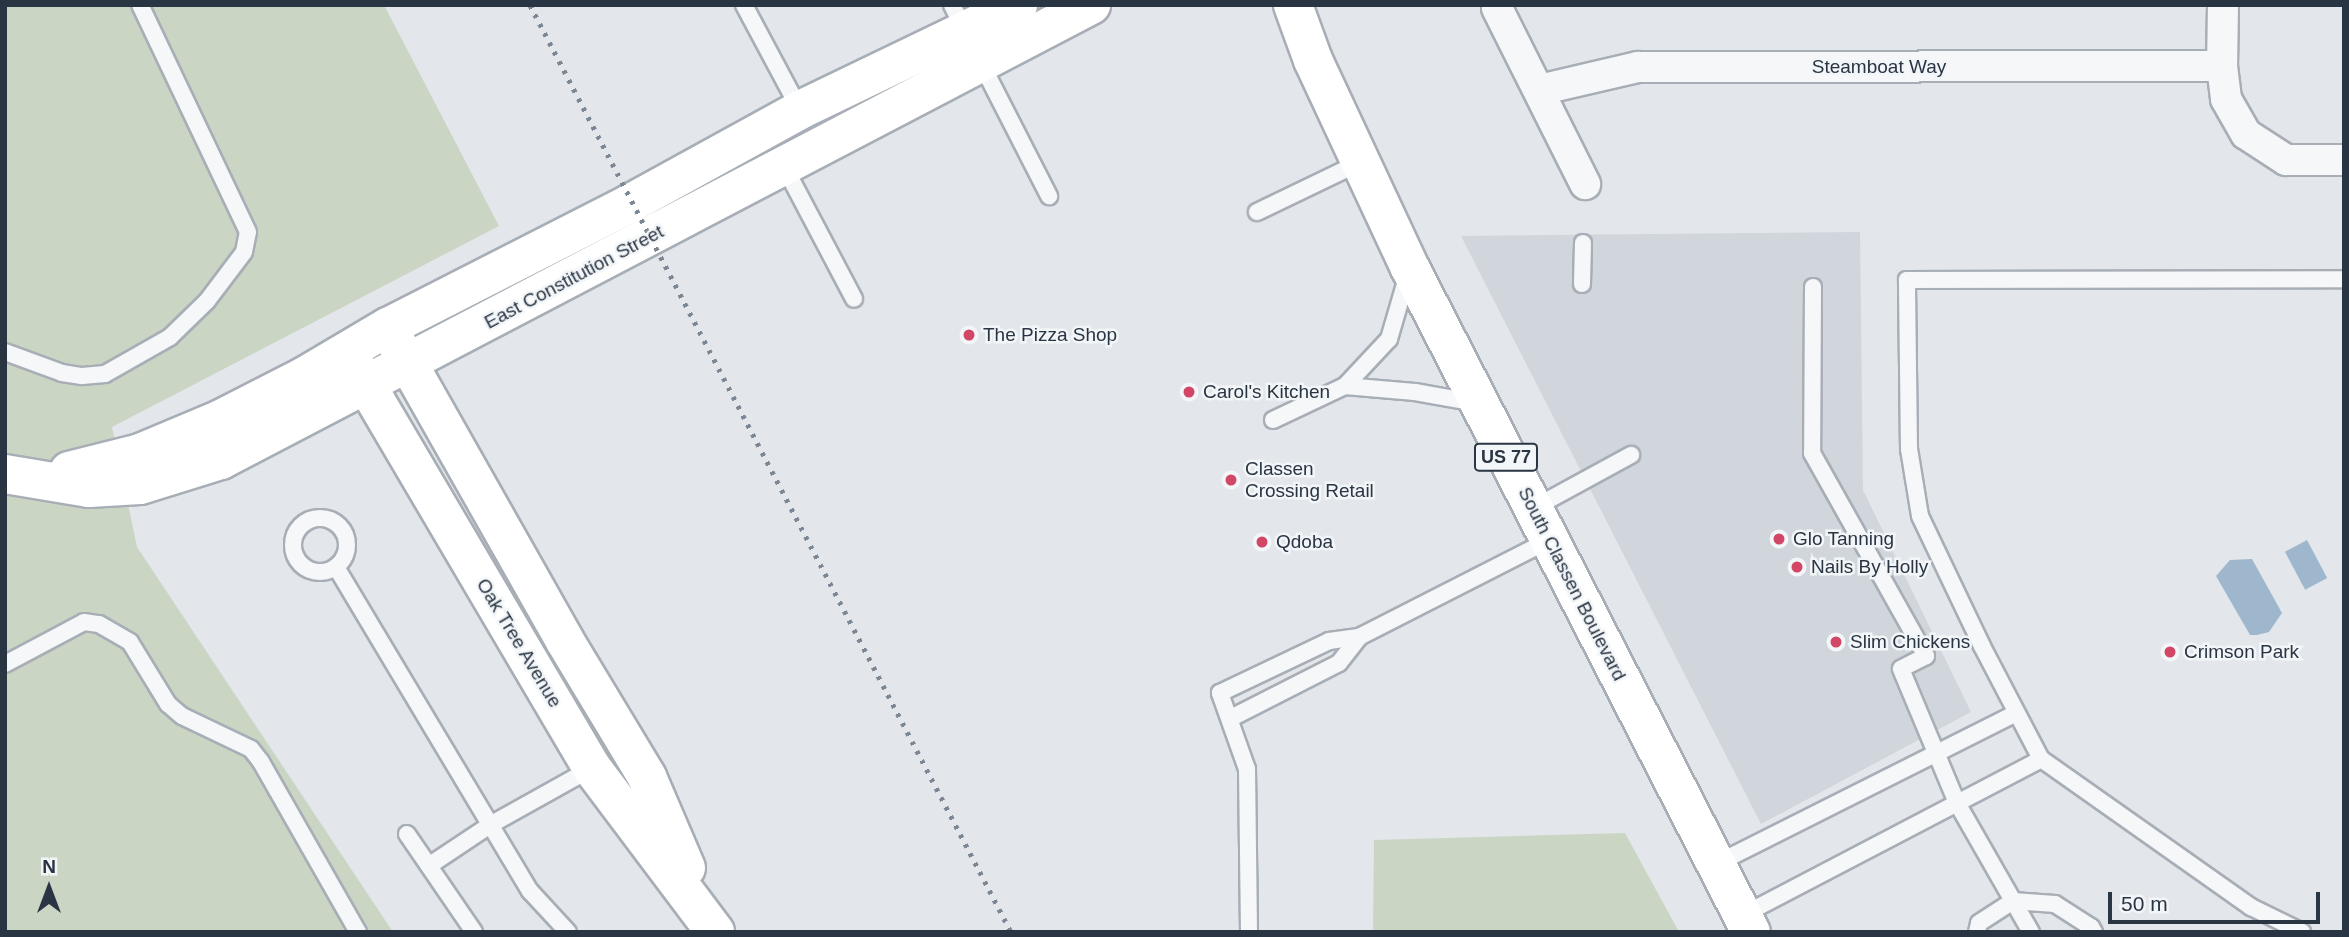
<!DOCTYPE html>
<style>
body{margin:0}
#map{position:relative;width:2349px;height:937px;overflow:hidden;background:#e3e7eb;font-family:Arial,sans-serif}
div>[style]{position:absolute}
.built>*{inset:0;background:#d1d6dd}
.green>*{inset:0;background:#cad5c4}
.water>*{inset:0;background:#9eb7cc;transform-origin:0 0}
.roads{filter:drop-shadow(2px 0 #a8aeb6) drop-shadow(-2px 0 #a8aeb6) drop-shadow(0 2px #a8aeb6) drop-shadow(0 -2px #a8aeb6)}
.lane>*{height:16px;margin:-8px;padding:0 8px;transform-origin:8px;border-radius:8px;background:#f6f7f9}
.lane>.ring{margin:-8px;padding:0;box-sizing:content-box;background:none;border:16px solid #f6f7f9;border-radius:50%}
.street>*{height:30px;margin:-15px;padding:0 15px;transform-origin:15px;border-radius:15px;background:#f6f7f9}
.secondary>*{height:38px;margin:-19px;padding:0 19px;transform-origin:19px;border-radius:19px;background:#fff}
.primary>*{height:38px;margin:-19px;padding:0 19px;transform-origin:19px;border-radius:19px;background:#fff}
.rail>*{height:5px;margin-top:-2.5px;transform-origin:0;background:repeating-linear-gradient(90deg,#7c8795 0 3.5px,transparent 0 10.5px)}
.dots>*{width:19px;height:19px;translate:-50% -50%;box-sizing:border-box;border:4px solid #f3f6f8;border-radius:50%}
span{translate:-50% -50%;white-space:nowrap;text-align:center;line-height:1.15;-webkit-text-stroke:5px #f3f6f8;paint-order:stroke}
.shield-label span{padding:2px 5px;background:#f3f6f8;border:2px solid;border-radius:5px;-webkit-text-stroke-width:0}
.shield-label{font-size:18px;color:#2a3544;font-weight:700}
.street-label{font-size:19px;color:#2a3544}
.poi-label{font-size:19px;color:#2a3544}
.left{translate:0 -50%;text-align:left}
.frame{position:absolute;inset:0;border:7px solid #2a3544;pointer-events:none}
.north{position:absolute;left:14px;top:853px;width:70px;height:70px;-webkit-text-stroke:5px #f3f6f8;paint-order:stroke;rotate:0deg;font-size:19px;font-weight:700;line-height:28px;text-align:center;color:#2a3544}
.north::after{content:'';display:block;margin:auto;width:24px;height:32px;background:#2a3544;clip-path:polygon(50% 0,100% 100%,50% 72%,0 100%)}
.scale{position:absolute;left:2108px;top:892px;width:212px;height:32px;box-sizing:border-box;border:4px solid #2a3544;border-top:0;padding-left:9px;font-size:21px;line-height:24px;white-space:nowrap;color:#2a3544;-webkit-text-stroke:5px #f3f6f8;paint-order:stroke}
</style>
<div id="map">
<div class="built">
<i style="clip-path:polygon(1860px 232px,1863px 490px,1971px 712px,1761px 824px,1461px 236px)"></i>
</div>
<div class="green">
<i style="clip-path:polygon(5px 5px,384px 5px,499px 226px,112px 427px,137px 547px,393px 932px,5px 932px)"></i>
<i style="clip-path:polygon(1625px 833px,1679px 932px,1373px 932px,1374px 840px)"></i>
</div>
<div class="water">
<i style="left:2307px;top:540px;width:43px;height:25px;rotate:62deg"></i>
<i style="clip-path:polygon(2252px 559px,2282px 613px,2269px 632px,2257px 635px,2250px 635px,2216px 576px,2230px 560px)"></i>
</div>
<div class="roads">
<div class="lane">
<i style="left:744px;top:5px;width:119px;rotate:61.9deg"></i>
<i style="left:952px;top:5px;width:29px;rotate:63deg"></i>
<i style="left:980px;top:61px;width:152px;rotate:62.9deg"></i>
<i style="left:784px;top:166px;width:150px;rotate:62.2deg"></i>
<i style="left:1257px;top:212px;width:113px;rotate:-25.7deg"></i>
<i style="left:1582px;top:284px;width:41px;rotate:-88.6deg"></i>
<i style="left:1813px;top:287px;width:166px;rotate:90.3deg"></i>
<i style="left:1812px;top:453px;width:233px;rotate:60.7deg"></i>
<i style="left:1926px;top:656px;width:28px;rotate:153deg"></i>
<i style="left:1901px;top:669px;width:145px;rotate:67.3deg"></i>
<i style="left:1957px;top:803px;width:149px;rotate:60.2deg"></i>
<i style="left:5px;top:352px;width:61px;rotate:20.2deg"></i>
<i style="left:62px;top:373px;width:20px;rotate:9deg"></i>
<i style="left:82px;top:376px;width:23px;rotate:-5deg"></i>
<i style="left:105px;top:374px;width:75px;rotate:-29.6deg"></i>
<i style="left:170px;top:337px;width:52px;rotate:-44.2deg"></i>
<i style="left:207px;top:301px;width:61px;rotate:-52.9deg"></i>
<i style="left:244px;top:252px;width:20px;rotate:-79deg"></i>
<i style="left:248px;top:232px;width:251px;rotate:-115.4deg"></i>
<i style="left:1345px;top:386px;width:70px;rotate:4.9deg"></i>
<i style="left:1415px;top:392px;width:63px;rotate:10.1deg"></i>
<i style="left:1273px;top:420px;width:80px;rotate:-25.3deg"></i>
<i style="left:1345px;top:386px;width:64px;rotate:-46.9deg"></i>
<i style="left:1389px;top:339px;width:68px;rotate:-73.7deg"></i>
<i style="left:1532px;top:509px;width:113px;rotate:-28.6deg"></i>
<i class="ring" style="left:293px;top:518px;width:38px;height:38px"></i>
<i style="left:336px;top:567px;width:378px;rotate:59.1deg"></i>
<i style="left:530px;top:891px;width:56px;rotate:47.2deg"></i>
<i style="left:5px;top:664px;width:89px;rotate:-28deg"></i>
<i style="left:84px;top:622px;width:15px;rotate:8deg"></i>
<i style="left:99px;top:624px;width:36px;rotate:30deg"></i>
<i style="left:130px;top:642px;width:73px;rotate:58.5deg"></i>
<i style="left:168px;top:704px;width:18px;rotate:41deg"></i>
<i style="left:182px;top:716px;width:76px;rotate:25.6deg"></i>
<i style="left:251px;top:749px;width:16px;rotate:52deg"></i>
<i style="left:261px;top:762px;width:196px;rotate:60.3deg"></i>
<i style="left:1231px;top:718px;width:121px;rotate:-27deg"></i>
<i style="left:1339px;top:663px;width:33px;rotate:-52deg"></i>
<i style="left:407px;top:834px;width:119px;rotate:55.6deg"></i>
<i style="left:1716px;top:864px;width:336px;rotate:-26.7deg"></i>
<i style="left:430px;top:865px;width:72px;rotate:-33.7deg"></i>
<i style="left:490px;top:825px;width:117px;rotate:-29.2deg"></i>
<i style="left:1743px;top:915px;width:336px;rotate:-27.6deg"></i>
<i style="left:1249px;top:932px;width:163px;rotate:-90.7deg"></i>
<i style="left:1247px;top:769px;width:81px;rotate:-109.6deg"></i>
<i style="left:1220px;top:693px;width:121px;rotate:-25.5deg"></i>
<i style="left:1329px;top:641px;width:30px;rotate:-8deg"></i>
<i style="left:1359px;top:637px;width:213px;rotate:-27deg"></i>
<i style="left:1977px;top:932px;width:9px;rotate:-77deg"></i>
<i style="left:1979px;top:923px;width:40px;rotate:-32.9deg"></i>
<i style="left:2013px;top:901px;width:42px;rotate:4.1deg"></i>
<i style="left:2055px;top:904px;width:43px;rotate:32.6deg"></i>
<i style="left:2091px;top:927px;width:6px;rotate:59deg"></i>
<i style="left:2302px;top:932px;width:57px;rotate:-153.9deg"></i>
<i style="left:2251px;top:907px;width:257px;rotate:-144.8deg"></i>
<i style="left:2041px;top:759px;width:127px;rotate:-117.6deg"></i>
<i style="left:1982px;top:646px;width:144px;rotate:-115.5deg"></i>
<i style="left:1920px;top:516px;width:68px;rotate:-99.3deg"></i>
<i style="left:1909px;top:449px;width:169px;rotate:-90.7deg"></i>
<i style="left:1907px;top:280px;width:437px;rotate:-0.1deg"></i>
</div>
<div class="street">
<i style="left:2223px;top:5px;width:61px;rotate:90.9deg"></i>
<i style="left:2222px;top:66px;width:33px;rotate:83deg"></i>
<i style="left:2226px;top:99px;width:40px;rotate:60.3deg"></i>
<i style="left:2246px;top:134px;width:48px;rotate:33deg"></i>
<i style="left:2286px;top:160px;width:58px"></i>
<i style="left:1497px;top:8px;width:197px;rotate:63.4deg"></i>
<i style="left:1539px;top:90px;width:102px;rotate:-13.1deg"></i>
<i style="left:1638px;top:67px;width:584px;rotate:-0.1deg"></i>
</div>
<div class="secondary">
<i style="left:396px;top:342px;width:343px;rotate:60.5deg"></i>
<i style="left:565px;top:641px;width:159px;rotate:58.9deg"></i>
<i style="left:647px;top:777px;width:99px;rotate:66.8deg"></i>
<i style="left:354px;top:364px;width:469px;rotate:59.5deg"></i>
<i style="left:592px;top:768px;width:205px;rotate:53.1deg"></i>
<i style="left:69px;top:471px;width:73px;rotate:-14.2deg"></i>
<i style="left:140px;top:453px;width:88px;rotate:-22.8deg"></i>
<i style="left:221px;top:419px;width:94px;rotate:-27.1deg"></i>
<i style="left:305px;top:376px;width:96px;rotate:-30.6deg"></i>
<i style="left:388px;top:327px;width:273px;rotate:-27deg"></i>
<i style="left:631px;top:203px;width:193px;rotate:-28.8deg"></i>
<i style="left:800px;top:110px;width:242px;rotate:-25.7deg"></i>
<i style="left:5px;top:474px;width:85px;rotate:9.5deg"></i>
<i style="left:89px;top:488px;width:51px;rotate:-3.4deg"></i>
<i style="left:140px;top:485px;width:85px;rotate:-17.2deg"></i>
<i style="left:221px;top:460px;width:982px;rotate:-27.61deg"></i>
</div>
<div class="primary">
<i style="left:1293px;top:5px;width:59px;rotate:70deg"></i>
<i style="left:1313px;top:60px;width:230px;rotate:65deg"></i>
<i style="left:1410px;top:268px;width:746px;rotate:62.82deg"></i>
</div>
</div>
<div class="rail">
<i style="left:530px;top:5px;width:1044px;rotate:62.58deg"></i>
</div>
<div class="dots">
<i style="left:969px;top:335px;background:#d14765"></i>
<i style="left:1189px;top:392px;background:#d14765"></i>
<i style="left:1231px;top:480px;background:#d14765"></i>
<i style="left:1779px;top:539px;background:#d14765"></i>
<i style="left:1262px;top:542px;background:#d14765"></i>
<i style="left:1797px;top:567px;background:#d14765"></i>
<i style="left:1836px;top:642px;background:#d14765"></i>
<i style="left:2170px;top:652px;background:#d14765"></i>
</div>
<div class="shield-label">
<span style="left:1506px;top:457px">US 77</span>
</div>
<div class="street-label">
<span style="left:1879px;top:67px">Steamboat Way</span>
<span style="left:574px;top:277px;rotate:-28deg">East Constitution Street</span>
<span style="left:1572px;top:584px;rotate:63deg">South Classen Boulevard</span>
<span style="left:519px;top:643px;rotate:59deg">Oak Tree Avenue</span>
</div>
<div class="poi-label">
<span class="left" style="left:983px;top:335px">The Pizza Shop</span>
<span class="left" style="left:1203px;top:392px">Carol's Kitchen</span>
<span class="left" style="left:1245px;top:480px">Classen<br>Crossing Retail</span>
<span class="left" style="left:1793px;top:539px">Glo Tanning</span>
<span class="left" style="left:1276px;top:542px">Qdoba</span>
<span class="left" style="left:1811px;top:567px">Nails By Holly</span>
<span class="left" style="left:1850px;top:642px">Slim Chickens</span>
<span class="left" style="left:2184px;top:652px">Crimson Park</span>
</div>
<div class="frame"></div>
<div class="north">N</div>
<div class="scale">50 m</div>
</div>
